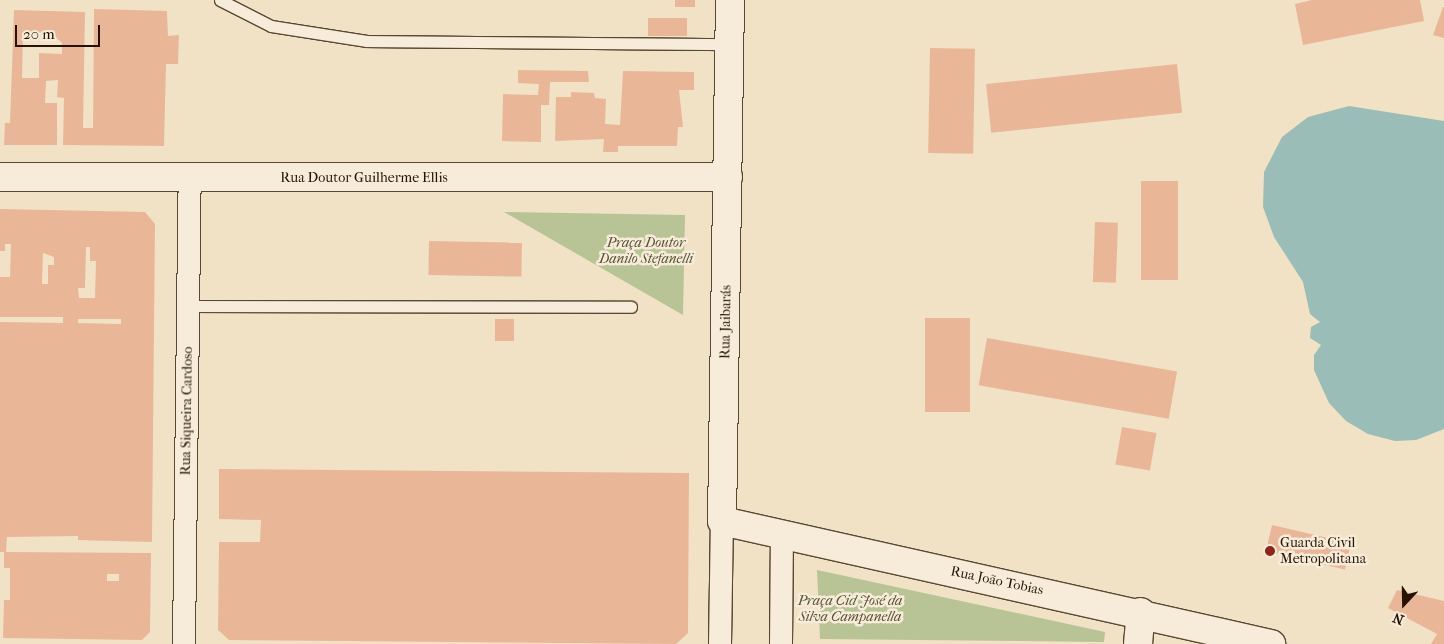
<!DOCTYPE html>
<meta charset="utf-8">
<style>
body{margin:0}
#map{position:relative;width:1444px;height:644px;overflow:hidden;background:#f1e2c5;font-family:"IM FELL French Canon",serif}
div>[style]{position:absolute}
.green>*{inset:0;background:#b8c496}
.water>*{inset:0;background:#9bbdb7}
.building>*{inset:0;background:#e9b798;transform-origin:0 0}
.roads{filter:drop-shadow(1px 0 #584731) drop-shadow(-1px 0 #584731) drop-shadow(0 1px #584731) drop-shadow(0 -1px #584731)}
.lane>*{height:11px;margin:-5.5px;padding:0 5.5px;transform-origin:5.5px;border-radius:5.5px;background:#f6ecd9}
.street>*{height:22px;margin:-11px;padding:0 11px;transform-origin:11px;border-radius:11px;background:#f6ecd9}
.secondary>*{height:28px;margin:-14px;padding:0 14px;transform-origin:14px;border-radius:14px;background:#f6ecd9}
.dots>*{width:14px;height:14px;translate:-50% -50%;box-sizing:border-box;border:2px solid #f6ecd9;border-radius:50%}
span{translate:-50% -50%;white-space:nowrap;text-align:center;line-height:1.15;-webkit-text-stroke:5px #f6ecd9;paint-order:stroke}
.street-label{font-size:14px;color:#251300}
.park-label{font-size:14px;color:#585134;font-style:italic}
.poi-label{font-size:14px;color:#251300}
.left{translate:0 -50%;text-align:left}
.north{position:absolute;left:1379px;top:579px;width:50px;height:50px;-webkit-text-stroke:4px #f6ecd9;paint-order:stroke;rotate:201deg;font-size:14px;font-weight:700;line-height:20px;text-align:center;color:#251300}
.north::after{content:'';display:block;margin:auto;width:18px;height:22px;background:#251300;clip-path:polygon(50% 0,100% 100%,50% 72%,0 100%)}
.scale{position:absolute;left:15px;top:25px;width:85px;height:22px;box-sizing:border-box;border:2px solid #251300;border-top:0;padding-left:6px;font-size:15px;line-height:18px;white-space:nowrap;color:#251300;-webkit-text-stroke:4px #f6ecd9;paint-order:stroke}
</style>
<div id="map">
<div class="green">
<i style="clip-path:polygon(504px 212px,685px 215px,683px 315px)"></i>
<i style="clip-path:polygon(817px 570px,1105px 632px,1104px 642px,820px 639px)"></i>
</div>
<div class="water">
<i style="clip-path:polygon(1349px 106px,1444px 121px,1444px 429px,1416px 440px,1395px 441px,1368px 434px,1346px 421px,1329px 403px,1314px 370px,1314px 355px,1321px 345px,1310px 338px,1311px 327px,1320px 322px,1310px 314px,1303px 282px,1274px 237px,1263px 207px,1264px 172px,1282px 137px,1308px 117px)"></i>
</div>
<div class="building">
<i style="left:675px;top:0;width:20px;height:7px"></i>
<i style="clip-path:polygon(1312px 0,1420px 0,1424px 21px,1303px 45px,1295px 4px)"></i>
<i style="clip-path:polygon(1443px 7px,1444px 7px,1444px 38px,1433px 35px)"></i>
<i style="clip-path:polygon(evenodd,94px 9px,167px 11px,168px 36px,179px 35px,178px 64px,166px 64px,164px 146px,63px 145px,64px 98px,57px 97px,58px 80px,46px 81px,45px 103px,57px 103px,57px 145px,4px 145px,5px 123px,10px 123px,14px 10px,85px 12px,83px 128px,93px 128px,94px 9px,23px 32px,51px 33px,62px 43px,62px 54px,39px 53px,39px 78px,22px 78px,23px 32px)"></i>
<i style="left:648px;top:18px;width:39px;height:18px"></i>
<i style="left:930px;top:48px;width:45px;height:105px;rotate:1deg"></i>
<i style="left:1177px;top:64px;width:49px;height:192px;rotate:84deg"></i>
<i style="clip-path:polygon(518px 70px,588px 71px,589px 82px,550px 82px,549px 105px,541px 105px,541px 142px,502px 141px,503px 94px,538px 95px,539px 84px,518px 83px)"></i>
<i style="clip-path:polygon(623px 71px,694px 72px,694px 90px,679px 90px,683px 127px,678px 127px,677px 146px,618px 146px,618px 152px,603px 152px,604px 139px,555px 141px,556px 97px,571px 97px,571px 92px,594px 93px,595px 98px,606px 99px,605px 124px,620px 125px)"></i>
<i style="left:1141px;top:181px;width:37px;height:99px"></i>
<i style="clip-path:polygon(evenodd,0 209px,145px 212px,155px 224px,152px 542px,78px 540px,78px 536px,7px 537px,6px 552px,151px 553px,150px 632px,142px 640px,3px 638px,4px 600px,10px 600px,10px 568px,4px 568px,4px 552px,0 552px,0 322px,63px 323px,63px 317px,0 317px,0 277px,10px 277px,11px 244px,5px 244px,5px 251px,0 251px,0 209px,86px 247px,90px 247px,90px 261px,96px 261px,95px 298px,79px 298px,78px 288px,85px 288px,86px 247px,0 209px,43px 253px,54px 257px,54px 265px,48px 265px,48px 284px,42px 284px,43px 253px,0 209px,78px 319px,121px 319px,121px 324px,78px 323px,78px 319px,0 209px,107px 574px,119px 574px,119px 581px,107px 581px,107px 574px)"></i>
<i style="left:1095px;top:222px;width:23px;height:60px;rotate:2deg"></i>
<i style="left:429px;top:241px;width:93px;height:34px;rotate:1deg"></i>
<i style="left:925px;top:318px;width:45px;height:94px"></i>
<i style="left:495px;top:319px;width:19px;height:22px"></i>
<i style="left:987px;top:338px;width:193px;height:48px;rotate:10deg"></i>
<i style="left:1122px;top:427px;width:35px;height:38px;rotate:10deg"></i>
<i style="clip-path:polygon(219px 469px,689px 473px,688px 633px,676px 644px,229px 640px,218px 630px,219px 542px,260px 542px,261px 520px,219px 519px)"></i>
<i style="left:1272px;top:525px;width:81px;height:27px;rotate:13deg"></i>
<i style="clip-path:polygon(1397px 590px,1444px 601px,1444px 644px,1431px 644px,1437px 634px,1388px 608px)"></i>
</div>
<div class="roads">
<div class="lane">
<i style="left:220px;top:0;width:57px;rotate:27deg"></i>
<i style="left:271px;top:26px;width:97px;rotate:8.9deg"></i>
<i style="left:367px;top:41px;width:363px;rotate:0.5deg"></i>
<i style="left:188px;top:306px;width:443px;rotate:0.1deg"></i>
</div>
<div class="street">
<i style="left:184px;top:644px;width:465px;rotate:-89.3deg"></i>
<i style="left:720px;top:644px;width:123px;rotate:-89.1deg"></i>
<i style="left:781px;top:644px;width:110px;rotate:-89.5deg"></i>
</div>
<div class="secondary">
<i style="left:730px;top:0;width:521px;rotate:90.88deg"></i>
<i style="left:722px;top:521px;width:563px;rotate:12.63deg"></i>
<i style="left:0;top:177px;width:728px"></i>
<i style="left:1138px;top:644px;width:32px;rotate:-85deg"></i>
</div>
</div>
<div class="dots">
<i style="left:1270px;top:551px;background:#8f2418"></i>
</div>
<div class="street-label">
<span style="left:364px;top:178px">Rua Doutor Guilherme Ellis</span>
<span style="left:726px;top:322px;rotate:-89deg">Rua Jaibarás</span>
<span style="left:187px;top:411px;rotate:-89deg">Rua Siqueira Cardoso</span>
<span style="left:997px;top:581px;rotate:12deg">Rua João Tobias</span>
</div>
<div class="park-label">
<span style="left:646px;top:251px">Praça Doutor<br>Danilo Stefanelli</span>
<span style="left:850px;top:609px">Praça Cid José da<br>Silva Campanella</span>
</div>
<div class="poi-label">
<span class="left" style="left:1280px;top:551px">Guarda Civil<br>Metropolitana</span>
</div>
<div class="north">N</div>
<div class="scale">20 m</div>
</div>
